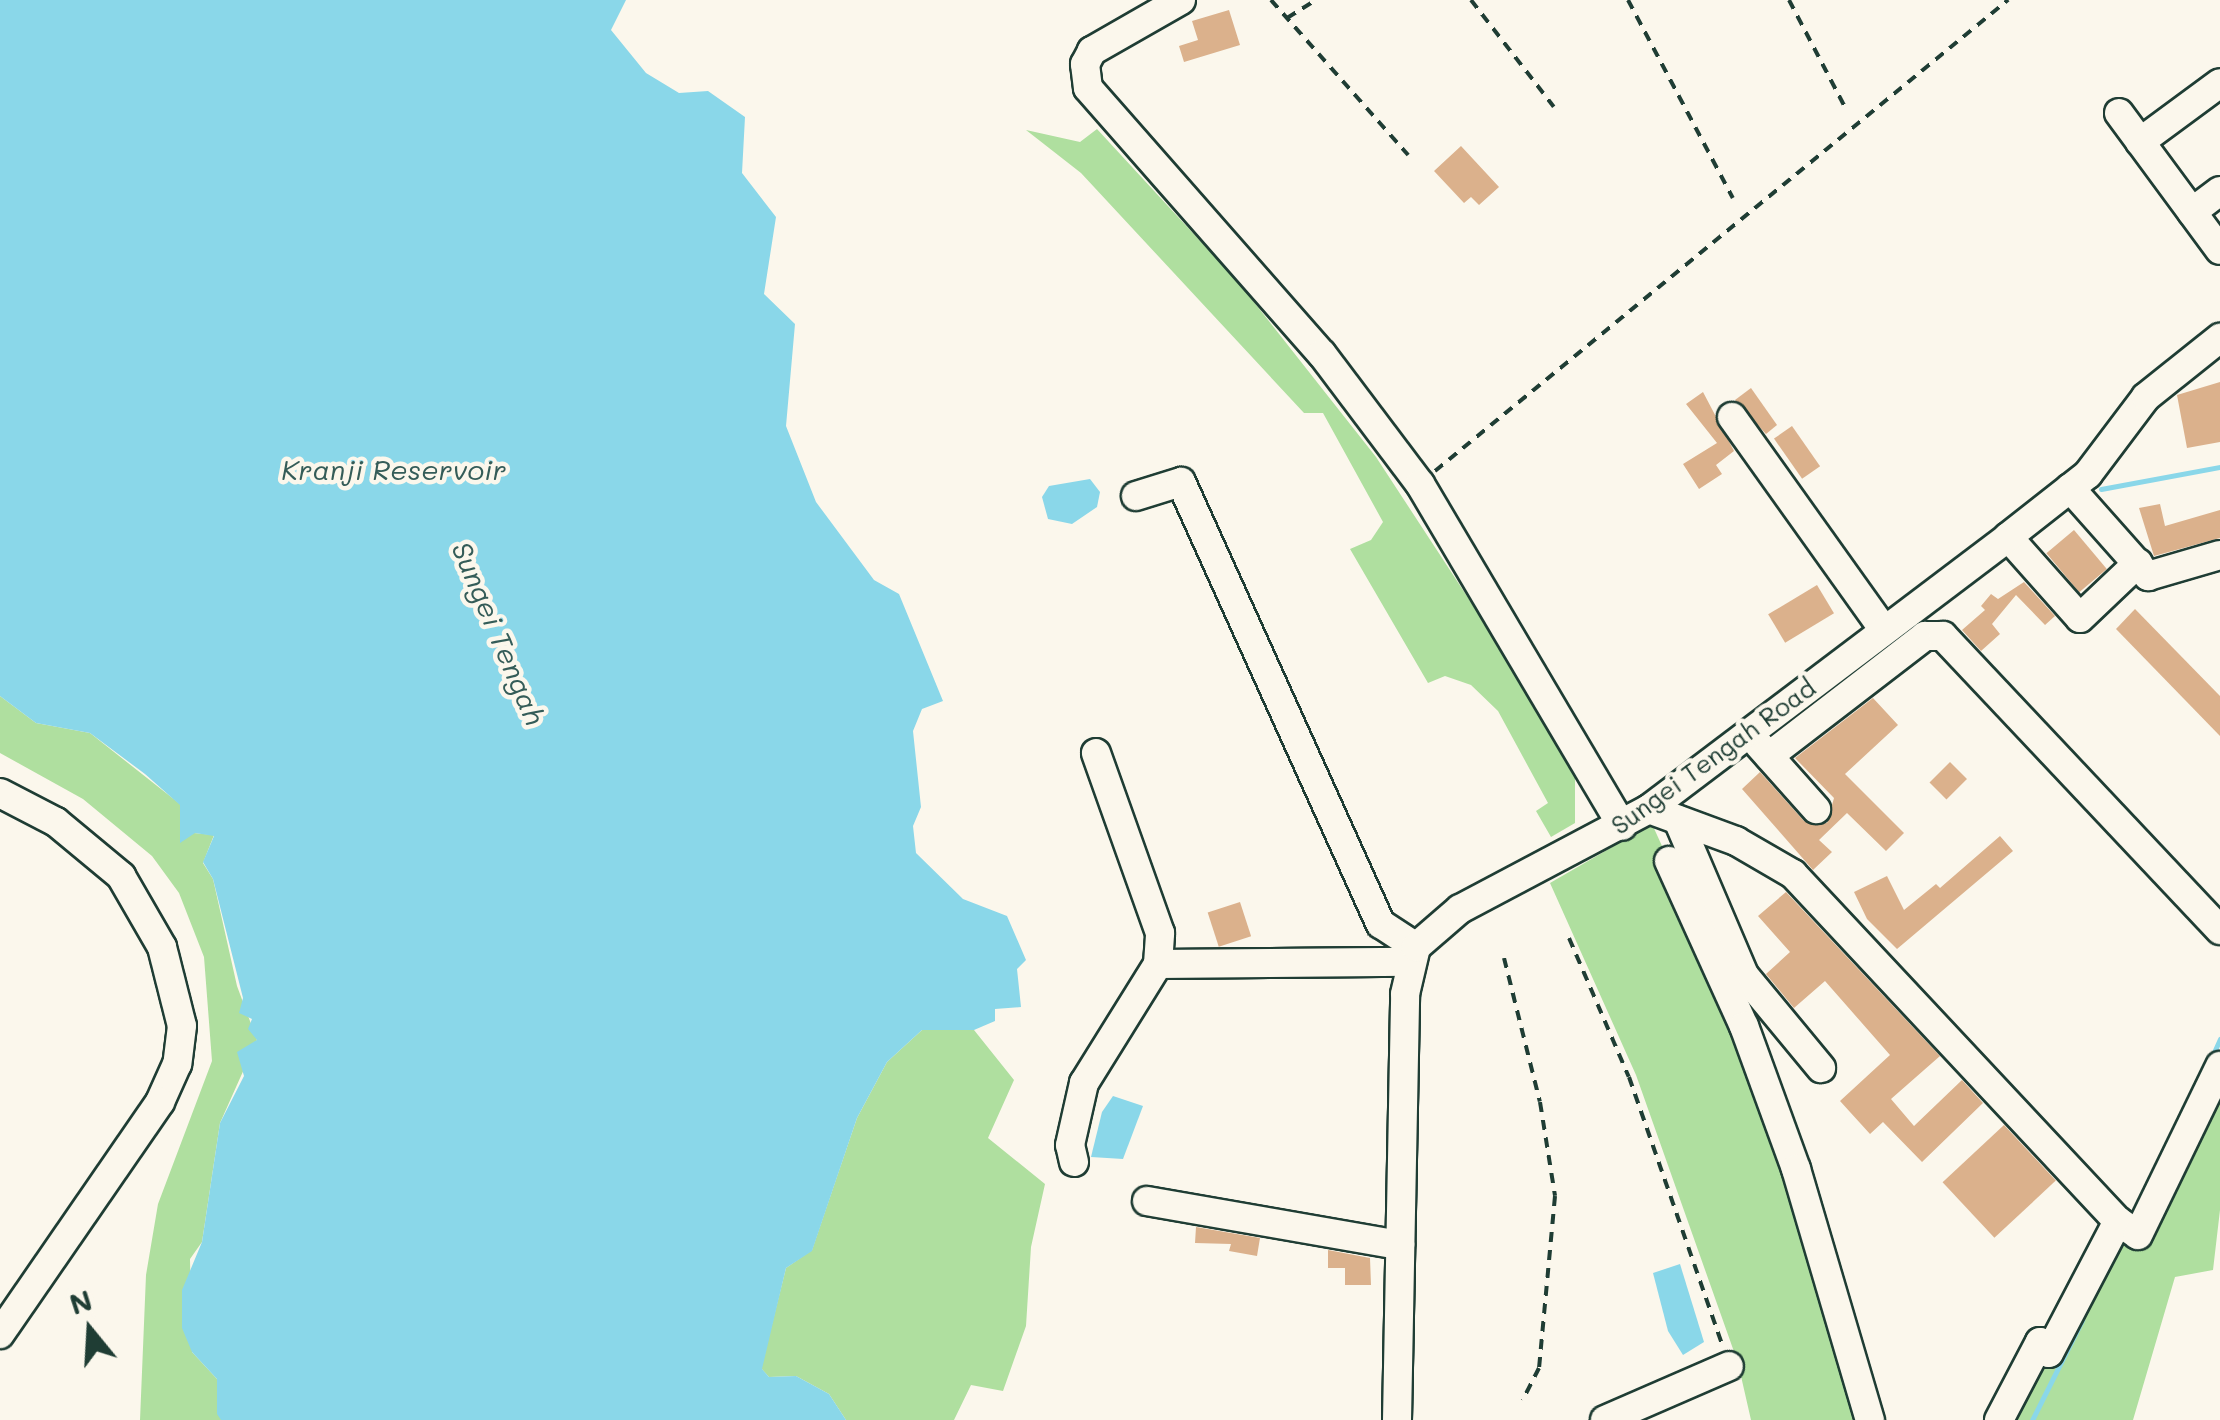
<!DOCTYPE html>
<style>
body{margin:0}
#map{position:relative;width:2220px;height:1420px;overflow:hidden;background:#fbf7ec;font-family:Mali,sans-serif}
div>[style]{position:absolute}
.green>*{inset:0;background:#afdf9f}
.water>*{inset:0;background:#8ad7e9}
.stream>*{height:5px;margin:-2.5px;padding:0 2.5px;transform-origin:2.5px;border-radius:2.5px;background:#8ad7e9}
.building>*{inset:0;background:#dbb18c;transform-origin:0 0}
.path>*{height:4px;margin-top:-2px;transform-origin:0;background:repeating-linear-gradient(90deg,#1f3d34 0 10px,transparent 0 18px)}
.roads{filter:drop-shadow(2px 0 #1f3d34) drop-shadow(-2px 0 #1f3d34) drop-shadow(0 2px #1f3d34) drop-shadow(0 -2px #1f3d34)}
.minor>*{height:28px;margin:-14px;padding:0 14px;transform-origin:14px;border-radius:14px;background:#fbf7ec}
span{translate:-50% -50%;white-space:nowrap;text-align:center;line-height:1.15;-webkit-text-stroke:9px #fbf7ec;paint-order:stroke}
.street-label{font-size:25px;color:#1f3d34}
.water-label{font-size:28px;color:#345c58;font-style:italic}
.north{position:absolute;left:40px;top:1280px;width:100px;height:100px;-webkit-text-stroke:8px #fbf7ec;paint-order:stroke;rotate:342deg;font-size:28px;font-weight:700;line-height:40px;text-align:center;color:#1f3d34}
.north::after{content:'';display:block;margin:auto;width:35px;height:45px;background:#1f3d34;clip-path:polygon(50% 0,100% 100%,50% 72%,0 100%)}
</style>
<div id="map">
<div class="green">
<i style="clip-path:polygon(1097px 129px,1238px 282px,1376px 457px,1546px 717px,1575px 775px,1575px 823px,1551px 837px,1536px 811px,1548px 803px,1498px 711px,1471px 685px,1445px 676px,1428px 683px,1350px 549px,1371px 540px,1383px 522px,1323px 413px,1304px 413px,1081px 173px,1026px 130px,1080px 142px)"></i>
<i style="clip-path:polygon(0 696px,36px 723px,90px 733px,180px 804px,194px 833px,214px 835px,203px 863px,213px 879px,237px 986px,257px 1040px,220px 1123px,202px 1242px,190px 1259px,192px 1352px,217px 1379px,221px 1420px,140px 1420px,146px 1275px,158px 1204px,212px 1061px,204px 957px,179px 893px,152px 856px,83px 799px,0 753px)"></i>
<i style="clip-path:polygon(1652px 824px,1744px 1026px,1870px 1420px,1751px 1420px,1738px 1363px,1636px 1075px,1550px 883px)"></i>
<i style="clip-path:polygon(922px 1030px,974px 1030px,1014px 1080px,988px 1138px,1045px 1184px,1031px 1247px,1026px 1326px,1003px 1391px,971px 1385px,954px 1420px,846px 1420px,829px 1394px,796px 1376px,769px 1377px,761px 1368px,786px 1268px,812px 1250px,857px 1118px,887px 1062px)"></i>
<i style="clip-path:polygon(2220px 1066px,2220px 1210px,2213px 1270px,2175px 1277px,2133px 1420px,1999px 1420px,2118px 1221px,2137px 1235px)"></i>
</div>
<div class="water">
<i style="clip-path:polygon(0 0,626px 0,611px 30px,646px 73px,679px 93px,708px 91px,745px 117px,742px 173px,776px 217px,764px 294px,795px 324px,786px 426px,816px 502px,874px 580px,899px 594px,943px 701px,922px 709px,913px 731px,921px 807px,913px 826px,916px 853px,963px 899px,1007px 916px,1026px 960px,1017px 969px,1021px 1007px,995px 1009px,995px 1021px,974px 1030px,922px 1030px,887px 1062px,857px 1118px,812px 1251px,786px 1268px,762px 1369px,769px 1377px,796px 1376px,829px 1394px,846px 1420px,221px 1420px,217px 1414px,217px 1379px,192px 1352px,182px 1328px,182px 1290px,202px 1242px,220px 1123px,244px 1076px,237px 1052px,257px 1040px,248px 1029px,252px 1019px,239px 1013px,243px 998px,213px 879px,203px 862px,214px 836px,195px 833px,180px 843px,180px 805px,145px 774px,90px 733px,36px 723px,0 696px)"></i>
<i style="clip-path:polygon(1090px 479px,1100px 492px,1097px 507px,1072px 524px,1048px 519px,1042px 497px,1049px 486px)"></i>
<i style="clip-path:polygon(1113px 1096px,1143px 1106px,1123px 1159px,1091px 1157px,1102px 1112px)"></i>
<i style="clip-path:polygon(1680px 1264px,1704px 1342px,1683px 1355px,1668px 1331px,1653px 1273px)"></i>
</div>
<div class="stream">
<i style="left:2101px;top:489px;width:121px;rotate:-10.5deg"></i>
<i style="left:2211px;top:1059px;width:22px;rotate:-66deg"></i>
<i style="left:2032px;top:1420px;width:112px;rotate:-63.4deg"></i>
</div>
<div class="building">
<i style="clip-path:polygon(1229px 10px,1240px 45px,1184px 62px,1179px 46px,1198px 40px,1192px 21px)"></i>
<i style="clip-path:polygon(1461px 146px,1499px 187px,1479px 205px,1471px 197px,1464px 203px,1434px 171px)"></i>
<i style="clip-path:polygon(2220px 382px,2220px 442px,2187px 448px,2177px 395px)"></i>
<i style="clip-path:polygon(1751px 388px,1777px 425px,1766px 434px,1735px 400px)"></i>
<i style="clip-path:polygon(1703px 392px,1734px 451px,1716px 465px,1722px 474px,1699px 489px,1683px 464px,1717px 443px,1686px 404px)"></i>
<i style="left:1792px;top:426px;width:49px;height:22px;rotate:55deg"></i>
<i style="clip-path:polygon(2160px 504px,2165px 526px,2220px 510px,2220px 538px,2154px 556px,2139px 508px)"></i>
<i style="left:2074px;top:530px;width:51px;height:36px;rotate:50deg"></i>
<i style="clip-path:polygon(2024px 582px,2055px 616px,2045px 625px,2016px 595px,1992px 624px,2000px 634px,1981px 651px,1962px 630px,1985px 610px,1981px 606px,1991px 594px,1998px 599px)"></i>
<i style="left:1817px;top:585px;width:33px;height:57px;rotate:59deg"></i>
<i style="clip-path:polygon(2135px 609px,2220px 696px,2220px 736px,2116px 629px)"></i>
<i style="clip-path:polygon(1873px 698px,1898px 725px,1845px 774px,1904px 833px,1886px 851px,1847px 813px,1819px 840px,1832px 852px,1813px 870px,1742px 789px,1760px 772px,1804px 821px,1827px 823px,1834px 798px,1795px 758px)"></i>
<i style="left:1950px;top:762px;width:24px;height:29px;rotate:45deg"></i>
<i style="clip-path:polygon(2000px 836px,2013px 851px,1897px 949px,1867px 919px,1854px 892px,1887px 876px,1904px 910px,1936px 884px,1940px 888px)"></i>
<i style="clip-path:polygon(1786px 892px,1940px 1056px,1891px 1099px,1914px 1126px,1962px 1080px,1983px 1103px,1922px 1162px,1883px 1122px,1870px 1134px,1840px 1101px,1890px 1055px,1825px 981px,1794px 1008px,1766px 974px,1790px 952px,1758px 916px)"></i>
<i style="left:1240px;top:902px;width:36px;height:34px;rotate:72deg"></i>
<i style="left:2004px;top:1125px;width:76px;height:84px;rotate:47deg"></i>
<i style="clip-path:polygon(1196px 1227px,1260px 1238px,1257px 1256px,1229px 1251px,1231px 1244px,1195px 1243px)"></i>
<i style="clip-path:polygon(1328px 1250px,1370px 1258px,1371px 1285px,1345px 1285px,1345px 1268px,1328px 1268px)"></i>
</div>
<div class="path">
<i style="left:1271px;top:0;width:207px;rotate:48.5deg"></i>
<i style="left:1471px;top:0;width:135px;rotate:52.2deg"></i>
<i style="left:1628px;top:0;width:224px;rotate:62.1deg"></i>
<i style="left:1789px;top:0;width:119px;rotate:62.4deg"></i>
<i style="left:1287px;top:18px;width:34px;rotate:-32deg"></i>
<i style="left:1435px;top:471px;width:742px;rotate:-39.42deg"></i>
<i style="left:1569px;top:938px;width:151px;rotate:66.7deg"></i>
<i style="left:1629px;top:1077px;width:286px;rotate:70.8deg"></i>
<i style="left:1504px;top:958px;width:148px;rotate:76deg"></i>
<i style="left:1540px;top:1102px;width:95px;rotate:80.9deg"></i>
<i style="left:1555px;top:1196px;width:173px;rotate:95.3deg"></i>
<i style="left:1539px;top:1368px;width:36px;rotate:117deg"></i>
</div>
<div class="roads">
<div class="minor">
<i style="left:1181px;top:0;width:103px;rotate:150.2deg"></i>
<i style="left:1092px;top:51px;width:15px;rotate:118deg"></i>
<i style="left:1085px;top:64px;width:24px;rotate:83deg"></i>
<i style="left:1088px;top:88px;width:354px;rotate:48.7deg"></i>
<i style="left:1322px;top:354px;width:163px;rotate:53deg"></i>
<i style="left:1420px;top:484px;width:397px;rotate:59.4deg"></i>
<i style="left:2119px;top:113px;width:170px;rotate:53.6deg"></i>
<i style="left:2140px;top:142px;width:99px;rotate:-36.4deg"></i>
<i style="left:2192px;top:212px;width:35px;rotate:-37deg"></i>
<i style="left:1732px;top:417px;width:262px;rotate:54.5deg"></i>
<i style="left:2070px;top:488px;width:118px;rotate:48.4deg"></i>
<i style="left:2148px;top:576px;width:75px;rotate:-16.3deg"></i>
<i style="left:1136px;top:496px;width:47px;rotate:-17.3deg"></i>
<i style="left:1181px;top:482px;width:485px;rotate:65.7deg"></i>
<i style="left:1381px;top:924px;width:42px;rotate:33.3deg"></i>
<i style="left:2008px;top:537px;width:108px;rotate:48.4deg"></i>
<i style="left:2080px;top:618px;width:80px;rotate:-43.5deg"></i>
<i style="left:1759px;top:745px;width:86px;rotate:48.3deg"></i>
<i style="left:1769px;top:756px;width:197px;rotate:-37.6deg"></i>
<i style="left:1925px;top:636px;width:18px"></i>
<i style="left:1943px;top:636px;width:404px;rotate:46.7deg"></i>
<i style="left:0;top:793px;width:63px;rotate:27.4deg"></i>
<i style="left:56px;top:822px;width:85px;rotate:39.7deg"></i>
<i style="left:121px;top:876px;width:82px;rotate:60deg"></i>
<i style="left:162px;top:947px;width:81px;rotate:75.8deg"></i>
<i style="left:182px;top:1026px;width:38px;rotate:97deg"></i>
<i style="left:177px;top:1064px;width:42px;rotate:114.1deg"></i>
<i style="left:160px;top:1102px;width:282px;rotate:124.6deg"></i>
<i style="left:1649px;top:809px;width:93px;rotate:20.2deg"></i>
<i style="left:1736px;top:841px;width:66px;rotate:30.1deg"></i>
<i style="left:1793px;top:874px;width:475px;rotate:46.9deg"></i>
<i style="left:1678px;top:820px;width:168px;rotate:66.9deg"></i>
<i style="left:1744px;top:975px;width:121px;rotate:50.4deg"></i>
<i style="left:1669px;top:861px;width:181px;rotate:65.6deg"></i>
<i style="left:1744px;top:1026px;width:152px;rotate:70deg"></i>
<i style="left:1796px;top:1169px;width:262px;rotate:73.6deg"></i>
<i style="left:1158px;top:964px;width:252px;rotate:-0.5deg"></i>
<i style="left:1074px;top:1162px;width:17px;rotate:-103deg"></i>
<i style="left:1070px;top:1145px;width:64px;rotate:-77.3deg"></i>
<i style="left:1084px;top:1083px;width:140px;rotate:-58.1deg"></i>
<i style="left:1158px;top:964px;width:31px;rotate:-86deg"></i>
<i style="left:1160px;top:933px;width:191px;rotate:-109.6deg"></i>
<i style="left:1147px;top:1201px;width:257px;rotate:9.9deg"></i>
<i style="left:1397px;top:1420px;width:426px;rotate:-88.9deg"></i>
<i style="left:1405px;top:994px;width:48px;rotate:-76.8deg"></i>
<i style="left:1416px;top:947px;width:58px;rotate:-40.8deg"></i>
<i style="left:1460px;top:909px;width:214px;rotate:-27.9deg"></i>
<i style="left:1649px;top:809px;width:450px;rotate:-37.1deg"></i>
<i style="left:2008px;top:537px;width:102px;rotate:-38.2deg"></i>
<i style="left:2088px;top:474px;width:96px;rotate:-53deg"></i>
<i style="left:2146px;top:397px;width:95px;rotate:-38.6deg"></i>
<i style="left:1605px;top:1420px;width:135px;rotate:-23.5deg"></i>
<i style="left:1999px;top:1420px;width:88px;rotate:-62.3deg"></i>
<i style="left:2040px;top:1342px;width:14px;rotate:51deg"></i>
<i style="left:2049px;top:1353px;width:149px;rotate:-62.4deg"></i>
<i style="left:2118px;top:1221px;width:24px;rotate:35deg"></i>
<i style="left:2138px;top:1235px;width:188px;rotate:-64.1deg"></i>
</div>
</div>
<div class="street-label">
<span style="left:1713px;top:756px;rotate:-36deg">Sungei Tengah Road</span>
</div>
<div class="water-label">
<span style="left:394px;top:469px">Kranji Reservoir</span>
<span style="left:499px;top:633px;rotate:67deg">Sungei Tengah</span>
</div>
<div class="north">N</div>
</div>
